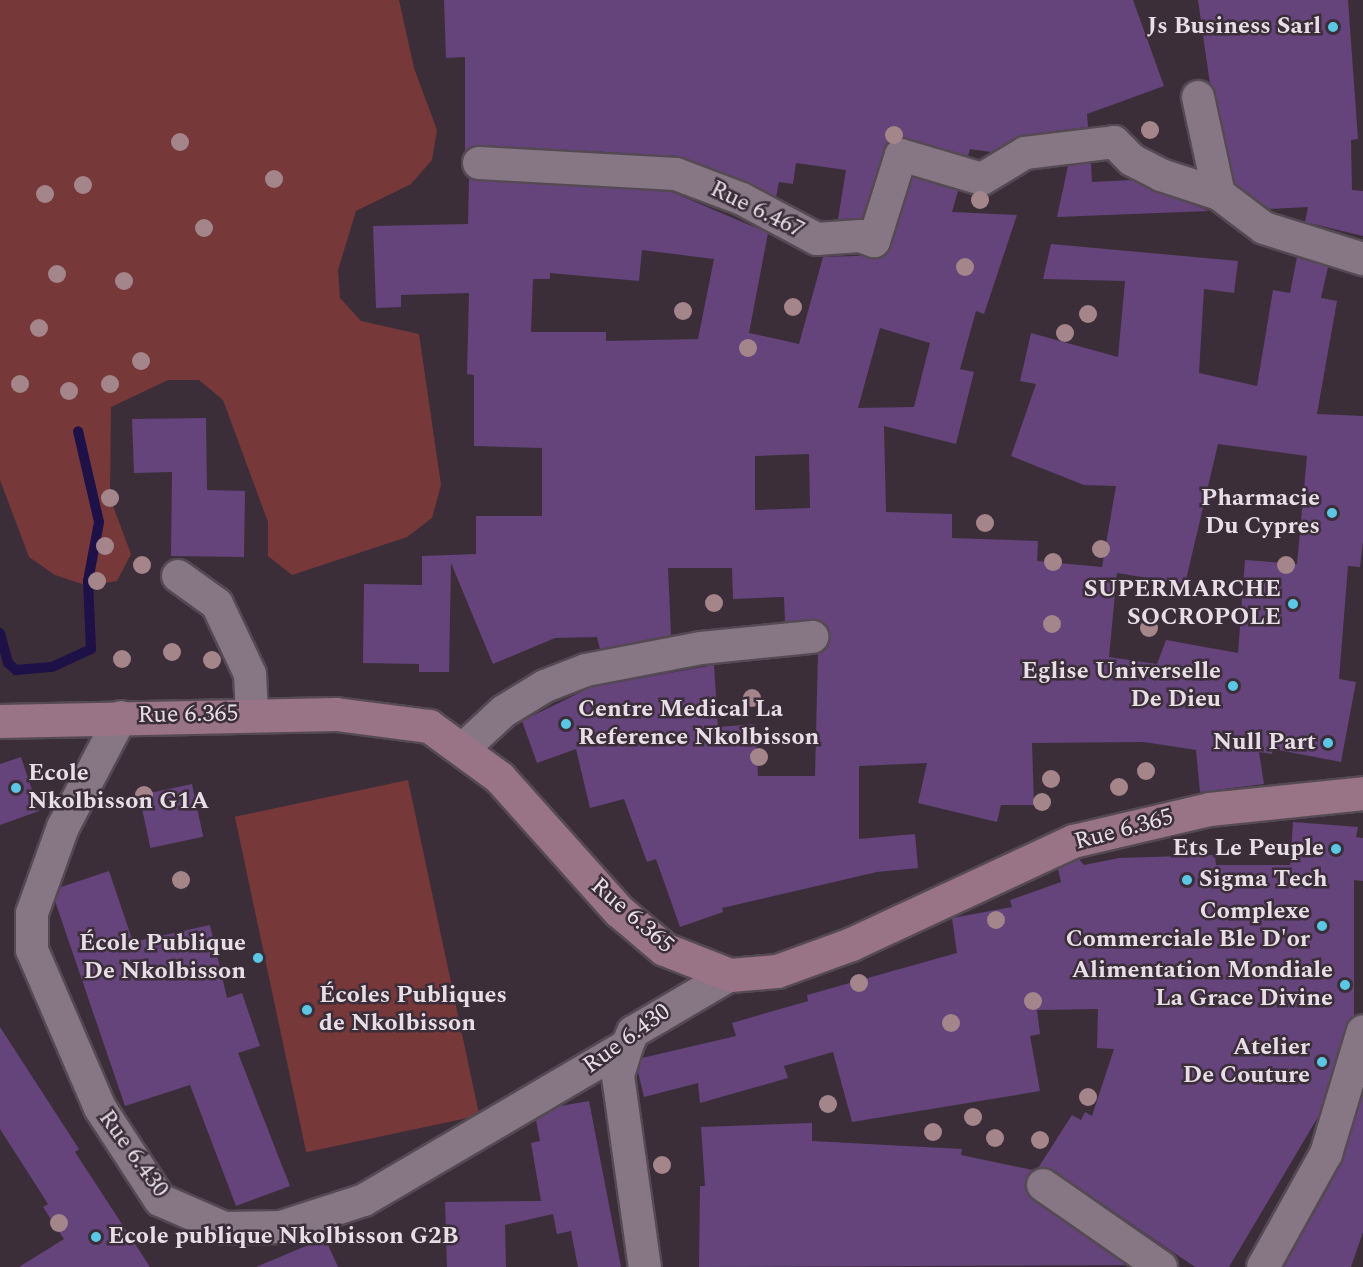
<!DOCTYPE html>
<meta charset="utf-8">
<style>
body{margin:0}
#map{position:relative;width:1363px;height:1267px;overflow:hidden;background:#3b2e39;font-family:Spectral,serif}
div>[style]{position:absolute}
.green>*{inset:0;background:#77383a;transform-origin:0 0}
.stream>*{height:10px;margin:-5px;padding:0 5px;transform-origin:5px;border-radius:5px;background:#1d1147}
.building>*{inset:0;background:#64447b;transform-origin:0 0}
.roads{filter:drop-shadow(2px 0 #554a53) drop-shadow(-2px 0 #554a53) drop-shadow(0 2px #554a53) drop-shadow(0 -2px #554a53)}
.street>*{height:32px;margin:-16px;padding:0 16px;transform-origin:16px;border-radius:16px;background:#877784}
.secondary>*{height:33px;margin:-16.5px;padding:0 16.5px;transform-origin:16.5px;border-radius:16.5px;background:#997386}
.trees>*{width:18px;height:18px;margin:-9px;border-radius:50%;background:#a4858a}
.dots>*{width:16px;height:16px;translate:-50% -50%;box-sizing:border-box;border:3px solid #3b2e39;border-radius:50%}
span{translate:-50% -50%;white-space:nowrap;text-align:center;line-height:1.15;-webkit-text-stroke:5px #3b2e39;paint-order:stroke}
.poi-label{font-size:24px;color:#e8dfe6;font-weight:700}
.right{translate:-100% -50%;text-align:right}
.left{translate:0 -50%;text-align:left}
.street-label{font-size:24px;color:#e8dfe6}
</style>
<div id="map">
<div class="green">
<i style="clip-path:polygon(0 0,399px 0,414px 68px,437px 130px,432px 160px,411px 184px,356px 211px,338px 270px,340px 298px,361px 321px,419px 334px,441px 485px,432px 518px,407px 537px,292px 575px,268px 556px,268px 522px,223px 400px,199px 380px,168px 380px,111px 407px,110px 498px,131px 554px,117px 581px,88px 586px,55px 575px,29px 557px,0 480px)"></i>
<i style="left:408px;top:780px;width:343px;height:177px;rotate:78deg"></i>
</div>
<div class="stream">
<i style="left:0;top:633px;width:31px;rotate:75deg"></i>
<i style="left:8px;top:663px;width:11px;rotate:41deg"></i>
<i style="left:16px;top:670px;width:36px;rotate:-5deg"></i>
<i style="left:52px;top:667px;width:43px;rotate:-24.8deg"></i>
<i style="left:91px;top:649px;width:68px;rotate:-92.5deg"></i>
<i style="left:88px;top:581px;width:60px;rotate:-79.4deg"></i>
<i style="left:99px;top:522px;width:93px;rotate:-103deg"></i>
</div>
<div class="building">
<i style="clip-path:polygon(444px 0,1133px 0,1164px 86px,1087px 114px,1088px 127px,1022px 135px,991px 152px,970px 149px,968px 156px,896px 138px,884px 150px,862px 218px,838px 219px,846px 170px,796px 163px,793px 184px,779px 182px,776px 197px,677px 156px,480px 145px,465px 152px,465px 57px,446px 58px)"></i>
<i style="clip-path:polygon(1198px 0,1348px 0,1358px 139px,1351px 140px,1352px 190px,1363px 191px,1363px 236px,1305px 222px,1308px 207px,1268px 209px,1235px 184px,1210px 84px)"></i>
<i style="clip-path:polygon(1091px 163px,1092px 182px,1132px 180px,1209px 211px,1057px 217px,1068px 166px)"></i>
<i style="clip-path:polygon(evenodd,913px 177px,958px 191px,952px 212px,1017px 215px,984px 314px,976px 311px,960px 369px,974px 372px,956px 444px,884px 426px,886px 512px,952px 514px,952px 538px,1038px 541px,1037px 561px,1102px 567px,1116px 486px,1084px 485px,1011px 456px,1036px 384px,1020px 381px,1031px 333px,1118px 357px,1125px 281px,1043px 279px,1051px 244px,1238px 261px,1234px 293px,1204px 289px,1199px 373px,1257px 386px,1273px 290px,1290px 293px,1297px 257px,1328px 267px,1321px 298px,1337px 301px,1317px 414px,1363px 416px,1363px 541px,1360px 567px,1348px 566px,1339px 679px,1356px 682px,1341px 762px,1273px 749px,1272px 754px,1259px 752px,1264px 784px,1200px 792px,1196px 750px,1144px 742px,1032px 743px,1034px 805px,1001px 805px,997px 822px,918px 803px,927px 763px,859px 766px,859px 839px,915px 834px,918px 868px,877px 872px,722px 908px,723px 912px,680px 927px,656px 859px,647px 862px,624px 799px,590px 808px,576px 749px,537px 763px,522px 721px,591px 687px,714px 665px,718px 727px,755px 724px,758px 776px,815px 776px,818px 653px,829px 644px,827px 627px,811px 619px,785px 622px,784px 597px,733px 599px,732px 568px,668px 568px,671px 635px,600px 649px,597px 637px,555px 638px,493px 664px,451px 563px,449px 672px,419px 672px,419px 664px,363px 663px,364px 584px,422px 585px,422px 556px,476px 554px,476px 516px,542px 516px,542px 448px,474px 446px,474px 375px,467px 374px,469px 293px,401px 295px,401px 307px,376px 308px,373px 226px,468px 224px,469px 178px,672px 192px,768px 233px,749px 333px,799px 344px,823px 257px,886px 255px,913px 177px,642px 250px,714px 259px,698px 339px,606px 341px,606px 332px,531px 332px,533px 279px,550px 279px,550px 273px,639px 281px,642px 250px,913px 177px,880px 328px,930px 343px,914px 407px,858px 408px,880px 328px,913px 177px,1218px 444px,1307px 456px,1297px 564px,1245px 560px,1238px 653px,1166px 640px,1157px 664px,1109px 657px,1117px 573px,1185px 584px,1218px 444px,913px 177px,809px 454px,810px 508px,755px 510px,755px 456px,809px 454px)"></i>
<i style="clip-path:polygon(206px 418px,207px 490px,245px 491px,244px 557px,171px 556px,172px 472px,134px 473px,132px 419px)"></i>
<i style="clip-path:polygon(21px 757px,39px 811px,0 825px,0 764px)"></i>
<i style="left:192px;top:784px;width:54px;height:54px;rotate:78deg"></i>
<i style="clip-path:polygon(1293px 822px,1358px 827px,1356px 837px,1363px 838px,1363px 881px,1354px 880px,1354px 1016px,1346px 1026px,1318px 1117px,1229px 1267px,1195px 1267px,1053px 1170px,1038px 1168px,1072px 1115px,1081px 1120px,1085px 1112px,1092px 1116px,1114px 1049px,1097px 1048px,1098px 1009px,1037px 1010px,1040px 1034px,1030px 1036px,1040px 1091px,852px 1122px,833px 1052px,784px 1066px,788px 1078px,700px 1103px,698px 1083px,644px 1097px,638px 1072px,642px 1058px,736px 1036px,732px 1023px,808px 1001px,807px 995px,957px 953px,952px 918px,1012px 907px,1010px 900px,1061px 882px,1058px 869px,1079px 859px,1084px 865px,1119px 858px,1215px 855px,1216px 865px,1290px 865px)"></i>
<i style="clip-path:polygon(109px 871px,133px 942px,210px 925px,227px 998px,242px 993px,260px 1046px,238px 1053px,290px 1186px,236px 1206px,190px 1085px,125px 1106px,55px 901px,61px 887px)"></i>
<i style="clip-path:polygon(0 1027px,79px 1149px,75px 1152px,150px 1267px,19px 1267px,64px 1239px,43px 1207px,48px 1204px,0 1129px)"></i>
<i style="clip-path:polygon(1363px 1093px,1363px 1232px,1351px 1267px,1284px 1267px,1342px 1163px)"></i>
<i style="clip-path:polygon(589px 1101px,621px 1267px,578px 1267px,571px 1231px,557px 1234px,553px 1214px,505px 1225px,506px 1267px,447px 1267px,445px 1202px,541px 1201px,531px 1143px,540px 1141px,536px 1120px,560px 1106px)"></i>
<i style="clip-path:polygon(812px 1123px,812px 1141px,962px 1149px,961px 1155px,1033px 1170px,1025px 1184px,1032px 1199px,1127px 1265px,699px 1267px,700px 1186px,705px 1186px,701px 1127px)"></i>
<i style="clip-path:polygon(325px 1238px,338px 1267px,256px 1267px)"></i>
</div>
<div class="roads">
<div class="street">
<i style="left:1198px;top:97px;width:99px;rotate:77.8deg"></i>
<i style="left:479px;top:163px;width:197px;rotate:3.2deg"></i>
<i style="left:676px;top:174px;width:71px;rotate:20.7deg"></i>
<i style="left:742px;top:199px;width:85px;rotate:28.1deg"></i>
<i style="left:817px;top:239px;width:43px;rotate:-4deg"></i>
<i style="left:860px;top:236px;width:15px;rotate:20deg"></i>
<i style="left:874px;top:241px;width:90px;rotate:-72.6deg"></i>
<i style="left:901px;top:155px;width:84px;rotate:16.5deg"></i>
<i style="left:982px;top:179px;width:50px;rotate:-31.2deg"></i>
<i style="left:1025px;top:153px;width:90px;rotate:-7deg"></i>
<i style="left:1114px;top:142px;width:25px;rotate:45deg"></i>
<i style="left:1132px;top:160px;width:33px;rotate:27deg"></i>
<i style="left:1161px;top:175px;width:61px;rotate:18.1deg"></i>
<i style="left:1219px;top:194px;width:56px;rotate:37.1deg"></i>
<i style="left:1264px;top:228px;width:104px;rotate:17.4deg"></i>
<i style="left:178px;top:576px;width:48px;rotate:35.7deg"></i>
<i style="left:217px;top:604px;width:77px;rotate:64.8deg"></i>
<i style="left:250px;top:674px;width:40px;rotate:87.1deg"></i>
<i style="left:121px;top:717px;width:124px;rotate:117.8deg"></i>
<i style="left:63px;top:827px;width:91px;rotate:109.8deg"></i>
<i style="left:32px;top:913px;width:37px;rotate:90deg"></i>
<i style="left:32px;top:950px;width:172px;rotate:66.7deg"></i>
<i style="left:100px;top:1108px;width:110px;rotate:56.9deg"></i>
<i style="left:160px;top:1200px;width:70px;rotate:23.6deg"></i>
<i style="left:224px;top:1228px;width:57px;rotate:-1deg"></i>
<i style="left:281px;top:1227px;width:87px;rotate:-18deg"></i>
<i style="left:364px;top:1200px;width:305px;rotate:-30.4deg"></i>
<i style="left:627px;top:1046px;width:15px;rotate:-67deg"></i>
<i style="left:633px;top:1032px;width:113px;rotate:-30.4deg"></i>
<i style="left:464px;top:748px;width:54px;rotate:-42.8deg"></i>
<i style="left:504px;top:711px;width:48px;rotate:-31.4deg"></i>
<i style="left:545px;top:686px;width:44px;rotate:-21.3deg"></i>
<i style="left:586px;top:670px;width:117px;rotate:-10.8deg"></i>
<i style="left:701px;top:648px;width:112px;rotate:-5.7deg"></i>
<i style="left:627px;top:1046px;width:31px;rotate:107deg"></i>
<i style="left:618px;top:1076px;width:193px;rotate:82deg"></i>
<i style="left:1043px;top:1185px;width:144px;rotate:34.8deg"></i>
<i style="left:1263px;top:1267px;width:129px;rotate:-60.9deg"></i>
<i style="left:1326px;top:1154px;width:128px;rotate:-73.3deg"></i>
</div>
<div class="secondary">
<i style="left:0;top:721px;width:336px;rotate:-1.2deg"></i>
<i style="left:336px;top:714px;width:94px;rotate:7.4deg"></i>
<i style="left:429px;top:726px;width:87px;rotate:36.1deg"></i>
<i style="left:499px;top:777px;width:180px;rotate:48.2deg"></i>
<i style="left:619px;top:911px;width:59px;rotate:40.2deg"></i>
<i style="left:664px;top:949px;width:71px;rotate:21.5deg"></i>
<i style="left:730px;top:975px;width:47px;rotate:-4.9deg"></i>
<i style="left:777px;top:971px;width:79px;rotate:-20deg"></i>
<i style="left:851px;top:944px;width:245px;rotate:-24.9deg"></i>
<i style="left:1073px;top:841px;width:140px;rotate:-13.2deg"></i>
<i style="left:1209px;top:809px;width:155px;rotate:-5.9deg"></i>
</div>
</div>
<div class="trees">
<i style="left:1150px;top:130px"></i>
<i style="left:894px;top:135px"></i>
<i style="left:180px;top:142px"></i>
<i style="left:274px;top:179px"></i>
<i style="left:83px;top:185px"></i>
<i style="left:45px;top:194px"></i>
<i style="left:980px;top:200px"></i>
<i style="left:204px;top:228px"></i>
<i style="left:965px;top:267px"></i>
<i style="left:57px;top:274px"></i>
<i style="left:124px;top:281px"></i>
<i style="left:793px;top:307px"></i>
<i style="left:683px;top:311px"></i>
<i style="left:1088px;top:314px"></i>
<i style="left:39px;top:328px"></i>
<i style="left:1065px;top:333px"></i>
<i style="left:748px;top:348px"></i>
<i style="left:141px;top:361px"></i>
<i style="left:20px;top:384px"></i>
<i style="left:110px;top:384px"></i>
<i style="left:69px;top:391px"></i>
<i style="left:110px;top:498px"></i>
<i style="left:985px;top:523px"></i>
<i style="left:105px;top:546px"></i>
<i style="left:1101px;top:549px"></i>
<i style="left:1053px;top:562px"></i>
<i style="left:142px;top:565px"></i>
<i style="left:1286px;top:565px"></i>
<i style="left:97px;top:581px"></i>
<i style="left:714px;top:603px"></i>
<i style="left:1052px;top:624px"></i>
<i style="left:1149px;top:628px"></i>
<i style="left:172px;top:652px"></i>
<i style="left:122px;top:659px"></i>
<i style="left:212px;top:660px"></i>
<i style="left:752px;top:698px"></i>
<i style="left:759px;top:757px"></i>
<i style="left:1146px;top:771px"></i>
<i style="left:1051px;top:779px"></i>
<i style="left:1119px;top:787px"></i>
<i style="left:144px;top:795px"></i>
<i style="left:1042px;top:802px"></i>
<i style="left:181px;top:880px"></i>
<i style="left:996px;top:920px"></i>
<i style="left:859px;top:983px"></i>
<i style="left:1033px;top:1001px"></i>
<i style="left:951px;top:1023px"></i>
<i style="left:1088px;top:1097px"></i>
<i style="left:828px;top:1104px"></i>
<i style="left:973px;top:1117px"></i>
<i style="left:933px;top:1132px"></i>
<i style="left:995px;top:1138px"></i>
<i style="left:1040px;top:1140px"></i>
<i style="left:662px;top:1165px"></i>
<i style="left:59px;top:1223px"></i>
</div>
<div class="dots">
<i style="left:1333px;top:27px;background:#59c8e4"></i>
<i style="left:1332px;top:513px;background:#59c8e4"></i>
<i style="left:1293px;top:604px;background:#59c8e4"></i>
<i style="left:1233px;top:686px;background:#59c8e4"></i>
<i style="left:566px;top:724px;background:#59c8e4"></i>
<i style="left:1328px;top:743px;background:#59c8e4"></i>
<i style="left:16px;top:788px;background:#59c8e4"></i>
<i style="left:1336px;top:849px;background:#59c8e4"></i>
<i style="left:1187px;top:880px;background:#59c8e4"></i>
<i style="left:1322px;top:926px;background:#59c8e4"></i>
<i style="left:258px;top:958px;background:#59c8e4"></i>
<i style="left:1345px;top:985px;background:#59c8e4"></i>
<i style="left:307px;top:1010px;background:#59c8e4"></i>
<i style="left:1322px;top:1062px;background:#59c8e4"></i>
<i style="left:96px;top:1237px;background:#59c8e4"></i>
</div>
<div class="poi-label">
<span class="right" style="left:1321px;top:27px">Js Business Sarl</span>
<span class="right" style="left:1320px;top:513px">Pharmacie<br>Du Cypres</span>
<span class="right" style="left:1281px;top:604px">SUPERMARCHE<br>SOCROPOLE</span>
<span class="right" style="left:1221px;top:686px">Eglise Universelle<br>De Dieu</span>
<span class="left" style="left:578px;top:724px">Centre Medical La<br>Reference Nkolbisson</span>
<span class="right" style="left:1316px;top:743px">Null Part</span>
<span class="left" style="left:28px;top:788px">Ecole<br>Nkolbisson G1A</span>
<span class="right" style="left:1324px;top:849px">Ets Le Peuple</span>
<span class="left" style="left:1199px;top:880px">Sigma Tech</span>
<span class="right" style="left:1310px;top:926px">Complexe<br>Commerciale Ble D'or</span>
<span class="right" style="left:246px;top:958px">École Publique<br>De Nkolbisson</span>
<span class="right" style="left:1333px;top:985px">Alimentation Mondiale<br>La Grace Divine</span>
<span class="left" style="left:319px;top:1010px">Écoles Publiques<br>de Nkolbisson</span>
<span class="right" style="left:1310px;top:1062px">Atelier<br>De Couture</span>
<span class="left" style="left:108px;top:1237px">Ecole publique Nkolbisson G2B</span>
</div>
<div class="street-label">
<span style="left:757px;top:210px;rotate:26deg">Rue 6.467</span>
<span style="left:188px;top:715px;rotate:-1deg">Rue 6.365</span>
<span style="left:1124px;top:830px;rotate:-15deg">Rue 6.365</span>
<span style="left:632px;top:916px;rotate:41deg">Rue 6.365</span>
<span style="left:627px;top:1039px;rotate:-36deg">Rue 6.430</span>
<span style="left:133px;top:1154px;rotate:54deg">Rue 6.430</span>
</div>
</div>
